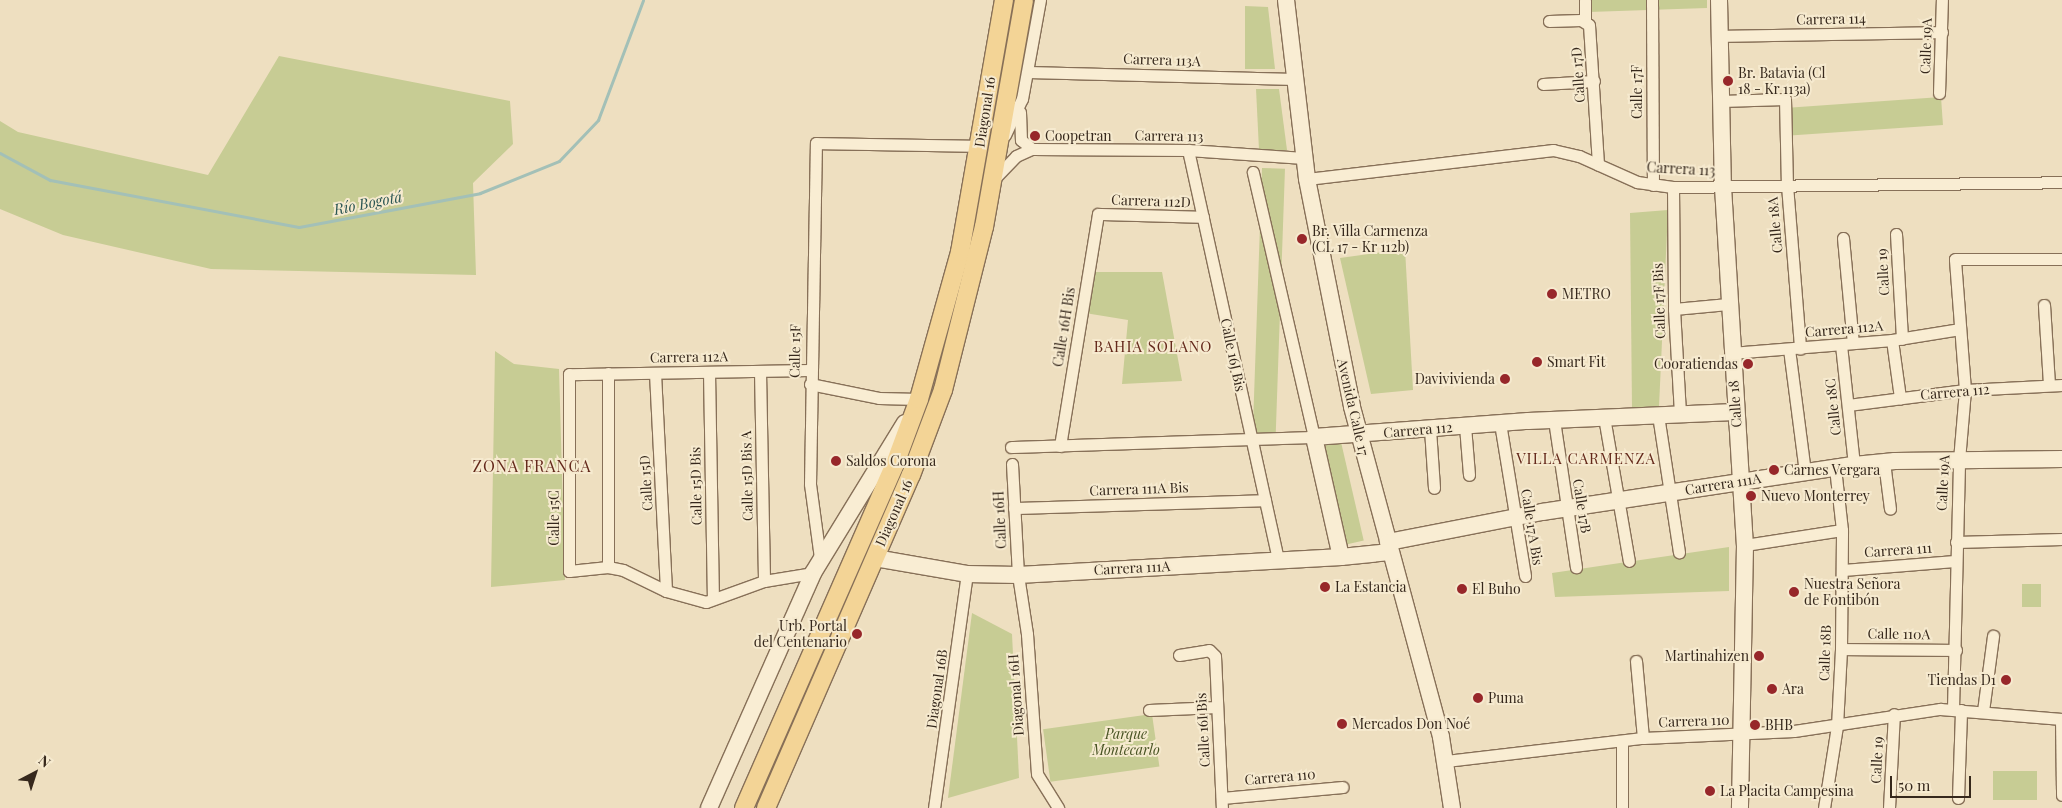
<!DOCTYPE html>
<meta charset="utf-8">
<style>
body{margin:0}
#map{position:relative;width:2062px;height:808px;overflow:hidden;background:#eedfc0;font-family:"Playfair Display",serif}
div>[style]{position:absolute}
.green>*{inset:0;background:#c7cc94;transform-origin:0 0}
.stream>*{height:3px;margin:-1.5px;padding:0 1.5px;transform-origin:1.5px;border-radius:1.5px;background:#a3c0b7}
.roads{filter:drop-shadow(1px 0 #877058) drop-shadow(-1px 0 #877058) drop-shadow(0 1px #877058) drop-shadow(0 -1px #877058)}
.street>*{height:11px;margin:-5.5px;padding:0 5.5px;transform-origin:5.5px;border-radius:5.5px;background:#f9edd3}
.secondary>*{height:16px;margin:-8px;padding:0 8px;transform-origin:8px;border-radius:8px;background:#f9edd3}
.primary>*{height:18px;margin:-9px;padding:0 9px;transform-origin:9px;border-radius:9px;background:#f3d496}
.dots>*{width:14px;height:14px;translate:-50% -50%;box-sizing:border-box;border:2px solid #f6eacf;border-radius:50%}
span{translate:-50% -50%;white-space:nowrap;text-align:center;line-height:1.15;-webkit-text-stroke:4px #f6eacf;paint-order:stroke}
.street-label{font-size:14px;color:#36281c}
.poi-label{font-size:14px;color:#36281c}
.left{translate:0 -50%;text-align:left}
.right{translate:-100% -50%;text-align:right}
.park-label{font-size:14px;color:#485323;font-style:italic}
.water-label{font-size:15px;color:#2b5653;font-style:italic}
.neighbourhood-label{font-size:15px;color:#64291b;letter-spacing:1px}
.quarter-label{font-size:16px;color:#64291b;letter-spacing:1px}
.north{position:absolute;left:10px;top:748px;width:50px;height:50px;-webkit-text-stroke:4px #f6eacf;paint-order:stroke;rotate:40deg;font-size:14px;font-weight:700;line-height:20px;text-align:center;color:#36281c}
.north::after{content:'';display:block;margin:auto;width:18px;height:22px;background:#36281c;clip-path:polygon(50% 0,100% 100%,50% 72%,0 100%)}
.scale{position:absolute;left:1890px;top:776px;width:81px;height:22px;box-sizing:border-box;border:2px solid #36281c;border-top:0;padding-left:6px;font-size:15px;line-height:18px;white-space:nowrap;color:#36281c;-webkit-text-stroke:4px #f6eacf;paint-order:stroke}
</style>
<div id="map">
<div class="green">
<i style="clip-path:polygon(1589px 0,1707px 0,1707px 8px,1589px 12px)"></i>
<i style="clip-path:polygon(1245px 6px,1268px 7px,1275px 69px,1245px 69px)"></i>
<i style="clip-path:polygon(279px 56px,510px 101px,513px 144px,473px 183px,476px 275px,211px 269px,63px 235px,0 209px,0 121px,18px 132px,208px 175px)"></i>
<i style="clip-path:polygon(1256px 89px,1279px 89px,1287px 150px,1259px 150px)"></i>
<i style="left:1941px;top:97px;width:28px;height:153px;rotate:86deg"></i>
<i style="left:1262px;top:168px;width:23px;height:269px;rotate:2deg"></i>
<i style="clip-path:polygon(1668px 210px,1659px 407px,1632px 409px,1630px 213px)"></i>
<i style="clip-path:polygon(1405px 249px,1413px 390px,1371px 394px,1340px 258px)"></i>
<i style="clip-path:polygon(1091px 272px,1162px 272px,1182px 381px,1122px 384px,1128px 320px,1085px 313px)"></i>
<i style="clip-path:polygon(495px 351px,514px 364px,559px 369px,565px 580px,491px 587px)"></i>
<i style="left:1341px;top:442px;width:101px;height:19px;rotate:77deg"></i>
<i style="clip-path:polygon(1729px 547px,1729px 591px,1555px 597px,1552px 573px)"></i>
<i style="left:2041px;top:584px;width:23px;height:19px;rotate:90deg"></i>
<i style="clip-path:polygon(972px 613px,1012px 634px,1019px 778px,948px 798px)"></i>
<i style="left:1152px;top:714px;width:53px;height:110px;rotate:82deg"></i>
<i style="left:1993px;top:771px;width:44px;height:29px"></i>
</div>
<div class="stream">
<i style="left:0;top:153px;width:57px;rotate:28.4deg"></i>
<i style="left:50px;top:180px;width:253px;rotate:10.7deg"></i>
<i style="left:299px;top:227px;width:184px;rotate:-10.6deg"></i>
<i style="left:480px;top:193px;width:85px;rotate:-22.1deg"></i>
<i style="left:559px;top:161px;width:57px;rotate:-46.4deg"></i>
<i style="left:598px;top:120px;width:128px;rotate:-69.4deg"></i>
</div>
<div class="roads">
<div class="street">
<i style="left:1652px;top:0;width:185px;rotate:89.7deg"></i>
<i style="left:1585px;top:20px;width:20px;rotate:-90deg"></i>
<i style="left:1549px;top:21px;width:32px;rotate:-2deg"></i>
<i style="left:1581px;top:20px;width:9px;rotate:32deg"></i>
<i style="left:1589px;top:25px;width:140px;rotate:86.3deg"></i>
<i style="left:1720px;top:36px;width:222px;rotate:-1deg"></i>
<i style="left:1028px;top:72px;width:267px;rotate:1.5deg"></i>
<i style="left:1543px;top:84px;width:51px;rotate:-3.4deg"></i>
<i style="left:1939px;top:93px;width:93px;rotate:-88.2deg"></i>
<i style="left:1721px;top:101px;width:64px;rotate:-1.8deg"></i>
<i style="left:1785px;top:99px;width:86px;rotate:88.7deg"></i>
<i style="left:1787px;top:185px;width:164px;rotate:85.4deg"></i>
<i style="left:1020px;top:112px;width:28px;rotate:88deg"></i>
<i style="left:1021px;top:140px;width:14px;rotate:39deg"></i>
<i style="left:1005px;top:135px;width:40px;rotate:-65deg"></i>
<i style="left:1022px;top:99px;width:101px;rotate:-79.7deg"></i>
<i style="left:1188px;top:150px;width:420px;rotate:77.6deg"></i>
<i style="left:1307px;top:179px;width:248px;rotate:-6.7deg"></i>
<i style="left:1553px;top:150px;width:27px;rotate:13deg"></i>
<i style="left:1579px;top:156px;width:64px;rotate:24.1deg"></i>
<i style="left:1637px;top:182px;width:36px;rotate:8deg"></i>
<i style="left:1673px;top:187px;width:389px;rotate:-0.7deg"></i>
<i style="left:993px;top:180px;width:33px;rotate:-46deg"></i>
<i style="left:1016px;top:156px;width:17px;rotate:-24deg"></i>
<i style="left:1032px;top:149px;width:156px;rotate:0.4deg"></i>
<i style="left:1188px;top:150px;width:116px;rotate:3.9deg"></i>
<i style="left:1673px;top:187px;width:122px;rotate:89.5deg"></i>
<i style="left:1674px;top:309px;width:105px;rotate:86.7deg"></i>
<i style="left:1896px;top:234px;width:105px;rotate:86.7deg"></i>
<i style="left:1843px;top:238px;width:105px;rotate:84.6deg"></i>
<i style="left:2044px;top:305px;width:80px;rotate:86.4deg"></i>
<i style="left:1674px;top:309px;width:54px;rotate:-5.3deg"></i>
<i style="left:1892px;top:340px;width:59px;rotate:82.1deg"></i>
<i style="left:1841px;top:345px;width:121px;rotate:83.8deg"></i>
<i style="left:1789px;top:349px;width:124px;rotate:82.6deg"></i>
<i style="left:1731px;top:353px;width:162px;rotate:-4.6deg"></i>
<i style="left:1892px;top:340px;width:69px;rotate:-9.2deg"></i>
<i style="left:809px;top:370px;width:240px;rotate:179deg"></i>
<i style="left:569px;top:374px;width:197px;rotate:90deg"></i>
<i style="left:569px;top:571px;width:39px;rotate:-6deg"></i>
<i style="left:608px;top:567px;width:15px;rotate:11deg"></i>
<i style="left:623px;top:570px;width:48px;rotate:26deg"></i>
<i style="left:666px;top:591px;width:41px;rotate:15.4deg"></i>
<i style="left:706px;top:602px;width:62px;rotate:-19.9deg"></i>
<i style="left:764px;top:581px;width:50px;rotate:-9.3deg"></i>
<i style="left:760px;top:371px;width:210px;rotate:88.9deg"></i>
<i style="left:709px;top:372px;width:227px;rotate:89deg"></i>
<i style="left:608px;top:373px;width:194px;rotate:90deg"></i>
<i style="left:655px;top:373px;width:218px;rotate:87.1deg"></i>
<i style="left:810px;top:384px;width:70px;rotate:11.5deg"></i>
<i style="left:879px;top:398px;width:40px;rotate:1.4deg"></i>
<i style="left:1848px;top:405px;width:118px;rotate:-7.3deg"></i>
<i style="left:1965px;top:390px;width:97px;rotate:-3deg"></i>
<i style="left:1658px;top:415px;width:139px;rotate:81.3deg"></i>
<i style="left:1604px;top:417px;width:146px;rotate:80.2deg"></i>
<i style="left:1554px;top:420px;width:149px;rotate:81.5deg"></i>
<i style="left:1500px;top:423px;width:155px;rotate:80.7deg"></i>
<i style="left:1465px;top:426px;width:49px;rotate:85.3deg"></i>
<i style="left:1430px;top:429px;width:59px;rotate:86.1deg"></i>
<i style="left:1060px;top:446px;width:235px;rotate:-80.7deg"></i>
<i style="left:1098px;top:214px;width:105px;rotate:1.6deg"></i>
<i style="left:1011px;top:447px;width:303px;rotate:-1.9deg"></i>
<i style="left:1314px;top:437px;width:272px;rotate:-103deg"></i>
<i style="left:1884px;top:462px;width:47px;rotate:82.7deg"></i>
<i style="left:1012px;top:464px;width:111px;rotate:86.9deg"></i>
<i style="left:1018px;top:575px;width:60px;rotate:81.3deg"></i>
<i style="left:1027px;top:634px;width:140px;rotate:85.9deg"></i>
<i style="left:1037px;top:774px;width:40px;rotate:58deg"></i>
<i style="left:1014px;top:508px;width:251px;rotate:-1.8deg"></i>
<i style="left:1956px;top:542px;width:106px;rotate:-1.6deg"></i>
<i style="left:1745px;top:545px;width:98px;rotate:-8.8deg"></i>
<i style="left:820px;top:558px;width:75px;rotate:-97.7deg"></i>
<i style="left:810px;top:484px;width:341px;rotate:-89deg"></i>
<i style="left:816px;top:143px;width:164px;rotate:1deg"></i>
<i style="left:1843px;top:570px;width:112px;rotate:-4.6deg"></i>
<i style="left:1841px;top:649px;width:115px;rotate:0.5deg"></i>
<i style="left:1179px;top:655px;width:30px;rotate:-9deg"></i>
<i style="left:1209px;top:650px;width:8px;rotate:45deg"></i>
<i style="left:1215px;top:656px;width:152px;rotate:87.4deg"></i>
<i style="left:1636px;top:661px;width:77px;rotate:84.8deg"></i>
<i style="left:1953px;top:709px;width:249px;rotate:-88.6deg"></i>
<i style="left:1959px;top:460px;width:70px;rotate:-85.1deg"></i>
<i style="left:1965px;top:390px;width:131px;rotate:-94.4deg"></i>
<i style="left:1955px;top:259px;width:107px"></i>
<i style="left:1149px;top:710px;width:68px;rotate:-2.5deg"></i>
<i style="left:1983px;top:711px;width:76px;rotate:-82.4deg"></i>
<i style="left:2061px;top:719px;width:76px;rotate:89.2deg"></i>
<i style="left:1446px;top:761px;width:198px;rotate:-6.7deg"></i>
<i style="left:1643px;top:738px;width:151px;rotate:-2.7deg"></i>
<i style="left:1794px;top:731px;width:148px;rotate:-8.6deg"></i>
<i style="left:1940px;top:709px;width:122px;rotate:4.7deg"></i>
<i style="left:1222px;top:798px;width:121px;rotate:-5.2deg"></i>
<i style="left:1958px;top:798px;width:88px;rotate:-88deg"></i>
<i style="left:934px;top:808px;width:236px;rotate:-82deg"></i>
<i style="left:1622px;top:808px;width:67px;rotate:-90deg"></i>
<i style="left:1824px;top:808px;width:83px;rotate:-81deg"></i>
<i style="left:1837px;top:726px;width:77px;rotate:-87deg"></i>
<i style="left:1841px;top:649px;width:119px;rotate:-89.5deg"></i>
<i style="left:1842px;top:530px;width:62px;rotate:-96.4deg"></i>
<i style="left:1889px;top:808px;width:94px;rotate:-87deg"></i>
</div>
<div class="secondary">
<i style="left:1286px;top:0;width:180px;rotate:83.3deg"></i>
<i style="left:1307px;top:179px;width:232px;rotate:78.8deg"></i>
<i style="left:1352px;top:407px;width:342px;rotate:74.9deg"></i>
<i style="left:1441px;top:737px;width:72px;rotate:81.2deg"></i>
<i style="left:1719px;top:0;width:187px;rotate:88.8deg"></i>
<i style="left:1723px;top:187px;width:359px;rotate:86.5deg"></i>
<i style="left:1745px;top:545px;width:263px;rotate:91.1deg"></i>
<i style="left:1388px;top:542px;width:157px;rotate:-11deg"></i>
<i style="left:1542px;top:512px;width:316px;rotate:-8.6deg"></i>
<i style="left:1854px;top:465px;width:41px;rotate:-5.6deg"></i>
<i style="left:1895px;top:461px;width:167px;rotate:-0.7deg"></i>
<i style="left:1341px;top:557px;width:123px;rotate:-102.7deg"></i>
<i style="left:1314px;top:437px;width:215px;rotate:-4.3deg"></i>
<i style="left:1528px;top:421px;width:207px;rotate:-2.5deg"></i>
<i style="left:875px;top:558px;width:93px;rotate:9.9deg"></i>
<i style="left:967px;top:574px;width:51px;rotate:1.1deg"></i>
<i style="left:1018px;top:575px;width:324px;rotate:-3.2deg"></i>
<i style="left:1341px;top:557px;width:49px;rotate:-5.8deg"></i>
<i style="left:709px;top:808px;width:257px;rotate:-66.1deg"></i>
<i style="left:813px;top:573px;width:176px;rotate:-58.5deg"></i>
</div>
<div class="primary">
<i style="left:744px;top:808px;width:376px;rotate:-66.3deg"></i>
<i style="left:895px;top:464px;width:69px;rotate:-69.7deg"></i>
<i style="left:919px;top:399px;width:153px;rotate:-74.4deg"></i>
<i style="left:960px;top:252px;width:256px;rotate:-80.1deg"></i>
<i style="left:766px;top:808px;width:363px;rotate:-66.5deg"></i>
<i style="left:911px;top:475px;width:91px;rotate:-69.4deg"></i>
<i style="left:943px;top:390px;width:168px;rotate:-75.9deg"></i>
<i style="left:984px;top:227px;width:230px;rotate:-80deg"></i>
</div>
</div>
<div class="dots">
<i style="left:1728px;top:81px;background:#97272a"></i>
<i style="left:1035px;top:136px;background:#97272a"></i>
<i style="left:1302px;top:239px;background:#97272a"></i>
<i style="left:1552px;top:294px;background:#97272a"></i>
<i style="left:1537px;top:362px;background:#97272a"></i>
<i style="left:1748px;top:364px;background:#97272a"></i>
<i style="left:1505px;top:379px;background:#97272a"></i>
<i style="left:836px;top:461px;background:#97272a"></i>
<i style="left:1774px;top:470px;background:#97272a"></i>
<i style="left:1751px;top:496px;background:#97272a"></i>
<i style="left:1325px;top:587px;background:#97272a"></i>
<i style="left:1462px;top:589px;background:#97272a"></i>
<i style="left:1794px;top:592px;background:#97272a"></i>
<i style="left:857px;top:634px;background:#97272a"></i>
<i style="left:1759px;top:656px;background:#97272a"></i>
<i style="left:2006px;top:680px;background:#97272a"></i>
<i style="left:1772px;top:689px;background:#97272a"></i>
<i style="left:1478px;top:698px;background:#97272a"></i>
<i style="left:1342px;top:724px;background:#97272a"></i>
<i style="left:1755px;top:725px;background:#97272a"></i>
<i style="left:1710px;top:791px;background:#97272a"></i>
</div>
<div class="street-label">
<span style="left:1831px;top:19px;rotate:-1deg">Carrera 114</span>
<span style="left:1926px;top:46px;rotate:-88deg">Calle 19A</span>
<span style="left:1162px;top:60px;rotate:2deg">Carrera 113A</span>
<span style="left:1578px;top:75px;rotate:-94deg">Calle 17D</span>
<span style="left:1637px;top:92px;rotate:-90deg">Calle 17F</span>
<span style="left:985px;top:112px;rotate:-81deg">Diagonal 16</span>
<span style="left:1169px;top:136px;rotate:1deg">Carrera 113</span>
<span style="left:1681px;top:169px;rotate:3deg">Carrera 113</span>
<span style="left:1151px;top:201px;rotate:2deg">Carrera 112D</span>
<span style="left:1775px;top:225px;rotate:-95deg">Calle 18A</span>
<span style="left:1883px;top:272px;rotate:-93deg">Calle 19</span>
<span style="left:1659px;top:301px;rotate:-92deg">Calle 17F Bis</span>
<span style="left:1064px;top:327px;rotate:-81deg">Calle 16H Bis</span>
<span style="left:1844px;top:329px;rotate:-5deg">Carrera 112A</span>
<span style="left:795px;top:351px;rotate:-89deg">Calle 15F</span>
<span style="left:1233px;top:355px;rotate:78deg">Calle 16J Bis</span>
<span style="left:689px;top:357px;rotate:-1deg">Carrera 112A</span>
<span style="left:1955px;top:392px;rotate:-5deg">Carrera 112</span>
<span style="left:1735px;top:404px;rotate:-94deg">Calle 18</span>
<span style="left:1353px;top:407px;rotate:77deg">Avenida Calle 17</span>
<span style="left:1833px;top:407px;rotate:-96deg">Calle 18C</span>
<span style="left:1418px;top:430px;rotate:-5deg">Carrera 112</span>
<span style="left:747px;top:476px;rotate:-91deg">Calle 15D Bis A</span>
<span style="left:646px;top:483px;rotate:-93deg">Calle 15D</span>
<span style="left:1943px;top:483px;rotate:-87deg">Calle 19A</span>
<span style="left:1723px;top:484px;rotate:-9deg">Carrera 111A</span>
<span style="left:696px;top:486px;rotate:-91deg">Calle 15D Bis</span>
<span style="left:1139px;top:489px;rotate:-2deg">Carrera 111A Bis</span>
<span style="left:1582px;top:506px;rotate:81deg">Calle 17B</span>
<span style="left:894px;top:513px;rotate:-66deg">Diagonal 16</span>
<span style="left:554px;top:518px;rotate:-90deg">Calle 15C</span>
<span style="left:1000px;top:520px;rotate:-93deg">Calle 16H</span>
<span style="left:1532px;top:527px;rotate:81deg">Calle 17A Bis</span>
<span style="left:1898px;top:550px;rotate:-4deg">Carrera 111</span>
<span style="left:1132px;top:568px;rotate:-3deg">Carrera 111A</span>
<span style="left:1899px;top:634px;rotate:1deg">Calle 110A</span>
<span style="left:1825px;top:653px;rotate:-88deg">Calle 18B</span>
<span style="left:937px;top:689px;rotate:-82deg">Diagonal 16B</span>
<span style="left:1016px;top:695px;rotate:-94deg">Diagonal 16H</span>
<span style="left:1694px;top:721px;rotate:-2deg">Carrera 110</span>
<span style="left:1203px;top:730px;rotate:-93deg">Calle 16I Bis</span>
<span style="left:1877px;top:760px;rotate:-87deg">Calle 19</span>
<span style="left:1280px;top:777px;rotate:-5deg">Carrera 110</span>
</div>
<div class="poi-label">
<span class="left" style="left:1738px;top:81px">Br. Batavia (Cl<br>18 - Kr 113a)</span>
<span class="left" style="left:1045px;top:136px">Coopetran</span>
<span class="left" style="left:1312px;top:239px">Br. Villa Carmenza<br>(CL 17 - Kr 112b)</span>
<span class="left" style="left:1562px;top:294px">METRO</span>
<span class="left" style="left:1547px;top:362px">Smart Fit</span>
<span class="right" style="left:1738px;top:364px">Cooratiendas</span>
<span class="right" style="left:1495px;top:379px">Davivivienda</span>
<span class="left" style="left:846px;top:461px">Saldos Corona</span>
<span class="left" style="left:1784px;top:470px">Carnes Vergara</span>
<span class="left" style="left:1761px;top:496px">Nuevo Monterrey</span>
<span class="left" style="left:1804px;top:592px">Nuestra Señora<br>de Fontibón</span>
<span class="left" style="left:1335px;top:587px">La Estancia</span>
<span class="left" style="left:1472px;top:589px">El Buho</span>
<span class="right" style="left:847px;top:634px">Urb. Portal<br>del Centenario</span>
<span class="right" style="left:1749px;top:656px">Martinahizen</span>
<span class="right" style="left:1996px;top:680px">Tiendas D1</span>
<span class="left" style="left:1782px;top:689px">Ara</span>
<span class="left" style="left:1488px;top:698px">Puma</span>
<span class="left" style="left:1352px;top:724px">Mercados Don Noé</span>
<span class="left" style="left:1765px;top:725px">BHB</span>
<span class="left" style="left:1720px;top:791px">La Placita Campesina</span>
</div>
<div class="park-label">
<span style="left:1126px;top:742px">Parque<br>Montecarlo</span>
</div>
<div class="water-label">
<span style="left:368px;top:203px;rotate:-11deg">Río Bogotá</span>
</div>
<div class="neighbourhood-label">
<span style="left:1153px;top:347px">BAHIA SOLANO</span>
<span style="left:1586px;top:459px">VILLA CARMENZA</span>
</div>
<div class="quarter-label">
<span style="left:532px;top:466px">ZONA FRANCA</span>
</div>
<div class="north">N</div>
<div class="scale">50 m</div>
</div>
